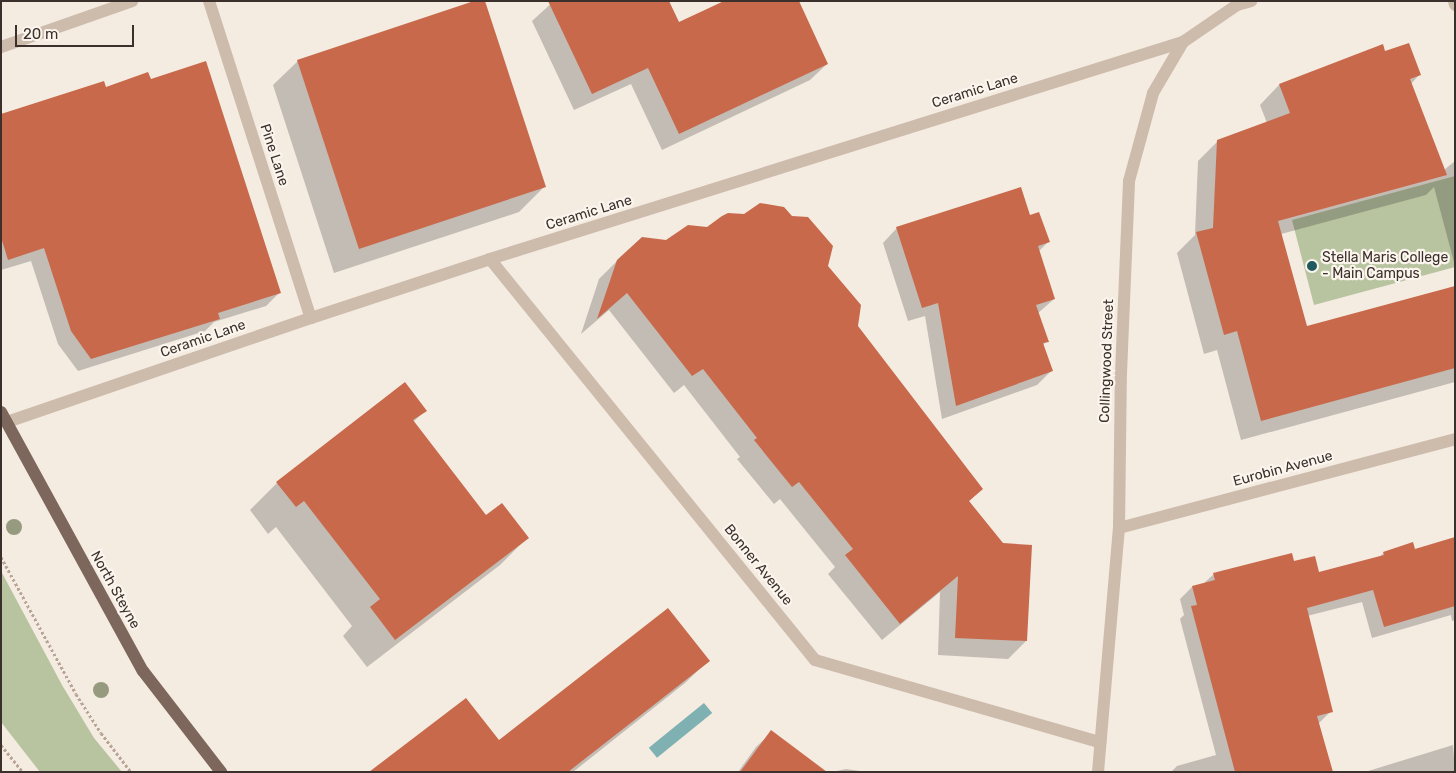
<!DOCTYPE html>
<style>
body{margin:0}
#map{position:relative;width:1456px;height:773px;overflow:hidden;background:#f4ebe1;font-family:Rubik,sans-serif}
div>[style]{position:absolute}
.green>*{inset:0;background:#b8c4a0}
.water>*{inset:0;background:#7fb0b2;transform-origin:0 0}
.shadow>*{inset:0;background:#0003}
.building>*{inset:0;background:#c8694b}
.path>*{height:3px;margin-top:-1.5px;transform-origin:0;background:repeating-linear-gradient(90deg,#b9a596 0 2.5px,transparent 0 5px)}
.minor>*{height:12px;margin:-6px;padding:0 6px;transform-origin:6px;border-radius:6px;background:#cdbbac}
.major>*{height:12px;margin:-6px;padding:0 6px;transform-origin:6px;border-radius:6px;background:#7d675c}
.trees>*{width:16px;height:16px;margin:-8px;border-radius:50%;background:#969b7f}
.dots>*{width:14px;height:14px;translate:-50% -50%;box-sizing:border-box;border:2px solid #fbf5ee;border-radius:50%}
span{translate:-50% -50%;white-space:nowrap;text-align:center;line-height:1.15;-webkit-text-stroke:4.5px #fbf5ee;paint-order:stroke}
.street-label{font-size:14px;color:#3b302b}
.poi-label{font-size:14px;color:#3b302b}
.left{translate:0 -50%;text-align:left}
.frame{position:absolute;inset:0;border:2px solid #3b302b;pointer-events:none}
.scale{position:absolute;left:15px;top:25px;width:119px;height:22px;box-sizing:border-box;border:2px solid #3b302b;border-top:0;padding-left:6px;font-size:15px;line-height:18px;white-space:nowrap;color:#3b302b;-webkit-text-stroke:4px #fbf5ee;paint-order:stroke}
</style>
<div id="map">
<div class="green">
<i style="clip-path:polygon(1455px 176px,1455px 267px,1314px 305px,1292px 220px)"></i>
<i style="clip-path:polygon(1px 571px,62px 685px,94px 738px,122px 772px,40px 772px,1px 722px)"></i>
</div>
<div class="water">
<i style="left:704px;top:703px;width:13px;height:71px;rotate:51deg"></i>
</div>
<div class="shadow">
<i style="clip-path:polygon(554px 1px,678px 24px,827px 64px,810px 80px,662px 150px,631px 84px,574px 110px,532px 21px)"></i>
<i style="clip-path:polygon(1382px 46px,1385px 53px,1419px 75px,1411px 84px,1444px 170px,1455px 161px,1455px 266px,1434px 187px,1426px 195px,1281px 234px,1306px 327px,1455px 288px,1455px 382px,1241px 440px,1217px 350px,1204px 354px,1177px 253px,1195px 235px,1198px 161px,1218px 141px,1267px 123px,1260px 105px,1279px 85px)"></i>
<i style="clip-path:polygon(298px 61px,544px 187px,519px 212px,334px 273px,273px 85px)"></i>
<i style="clip-path:polygon(105px 89px,279px 293px,266px 306px,214px 322px,205px 331px,78px 371px,58px 344px,31px 261px,1px 270px,1px 115px)"></i>
<i style="clip-path:polygon(1029px 216px,1048px 242px,1038px 252px,1054px 299px,1037px 314px,1047px 341px,1042px 346px,1051px 371px,1037px 385px,942px 419px,925px 316px,908px 321px,883px 243px,897px 228px)"></i>
<i style="clip-path:polygon(617px 261px,827px 266px,857px 327px,981px 489px,968px 502px,1026px 641px,1008px 659px,938px 655px,940px 592px,882px 640px,828px 574px,835px 567px,780px 499px,774px 504px,737px 459px,740px 457px,684px 385px,674px 393px,609px 310px,581px 334px,599px 279px)"></i>
<i style="clip-path:polygon(425px 411px,413px 422px,486px 517px,527px 538px,500px 565px,367px 667px,343px 636px,352px 626px,276px 527px,268px 534px,250px 510px,277px 483px)"></i>
<i style="clip-path:polygon(1455px 538px,1455px 620px,1452px 621px,1451px 615px,1372px 638px,1362px 602px,1307px 616px,1331px 711px,1318px 724px,1323px 772px,1171px 772px,1177px 766px,1216px 755px,1180px 619px,1184px 615px,1180px 599px,1192px 587px,1203px 584px,1214px 574px,1293px 563px,1318px 574px,1378px 558px,1384px 553px,1414px 550px)"></i>
<i style="clip-path:polygon(708px 661px,685px 683px,573px 772px,371px 772px,498px 742px)"></i>
<i style="clip-path:polygon(772px 732px,825px 772px,738px 772px,756px 747px)"></i>
<i style="clip-path:polygon(1453px 745px,1455px 772px,1365px 772px)"></i>
<i style="clip-path:polygon(846px 769px,860px 771px,860px 772px,832px 772px)"></i>
</div>
<div class="building">
<i style="clip-path:polygon(474px 1px,485px 1px,546px 187px,359px 249px,297px 60px)"></i>
<i style="clip-path:polygon(548px 1px,669px 1px,679px 22px,724px 1px,799px 1px,828px 64px,679px 134px,648px 68px,592px 94px)"></i>
<i style="clip-path:polygon(1409px 43px,1421px 75px,1410px 79px,1447px 175px,1278px 221px,1307px 326px,1455px 286px,1455px 368px,1261px 421px,1237px 331px,1224px 335px,1196px 232px,1213px 228px,1217px 140px,1290px 113px,1279px 84px,1383px 44px,1385px 51px)"></i>
<i style="clip-path:polygon(206px 61px,281px 293px,218px 313px,220px 319px,91px 359px,71px 331px,44px 248px,8px 260px,1px 237px,1px 114px,104px 81px,106px 87px,148px 72px,151px 79px)"></i>
<i style="clip-path:polygon(1021px 187px,1030px 215px,1039px 212px,1050px 242px,1038px 246px,1055px 299px,1036px 305px,1049px 342px,1043px 343px,1053px 371px,956px 406px,938px 303px,922px 308px,896px 227px)"></i>
<i style="clip-path:polygon(760px 203px,784px 207px,792px 216px,808px 217px,833px 246px,828px 266px,861px 305px,858px 326px,983px 489px,969px 501px,1003px 543px,1032px 545px,1027px 641px,955px 638px,958px 576px,900px 624px,845px 555px,853px 549px,799px 482px,792px 487px,754px 440px,757px 438px,703px 369px,692px 376px,627px 293px,597px 319px,617px 260px,642px 237px,666px 240px,688px 225px,707px 227px,722px 216px,728px 213px,744px 214px)"></i>
<i style="clip-path:polygon(405px 382px,427px 411px,413px 420px,486px 515px,502px 503px,529px 538px,395px 640px,370px 607px,380px 599px,304px 501px,296px 507px,276px 482px)"></i>
<i style="clip-path:polygon(1455px 537px,1455px 606px,1384px 627px,1373px 590px,1307px 608px,1333px 712px,1317px 716px,1333px 772px,1235px 772px,1191px 606px,1197px 605px,1192px 586px,1215px 580px,1213px 573px,1292px 553px,1294px 561px,1315px 556px,1319px 572px,1384px 555px,1383px 552px,1413px 542px,1415px 549px)"></i>
<i style="clip-path:polygon(668px 608px,710px 661px,568px 772px,369px 772px,466px 698px,499px 740px)"></i>
<i style="clip-path:polygon(771px 730px,827px 772px,740px 772px)"></i>
</div>
<div class="path">
<i style="left:1px;top:557px;width:156px;rotate:61.3deg"></i>
<i style="left:76px;top:694px;width:46px;rotate:57.3deg"></i>
<i style="left:101px;top:733px;width:49px;rotate:52.4deg"></i>
<i style="left:1px;top:745px;width:35px;rotate:51deg"></i>
</div>
<div class="minor">
<i style="left:209px;top:1px;width:333px;rotate:72.2deg"></i>
<i style="left:1454px;top:1px;width:4px;rotate:76deg"></i>
<i style="left:1px;top:47px;width:139px;rotate:-19.3deg"></i>
<i style="left:490px;top:259px;width:516px;rotate:50.98deg"></i>
<i style="left:815px;top:660px;width:297px;rotate:16.1deg"></i>
<i style="left:7px;top:422px;width:321px;rotate:-18.9deg"></i>
<i style="left:311px;top:318px;width:188px;rotate:-18.2deg"></i>
<i style="left:490px;top:259px;width:726px;rotate:-17.39deg"></i>
<i style="left:1119px;top:528px;width:348px;rotate:-14.8deg"></i>
<i style="left:1098px;top:772px;width:245px;rotate:-85.1deg"></i>
<i style="left:1119px;top:528px;width:155px;rotate:-89.3deg"></i>
<i style="left:1121px;top:373px;width:192px;rotate:-87.6deg"></i>
<i style="left:1129px;top:181px;width:91px;rotate:-74.7deg"></i>
<i style="left:1153px;top:93px;width:59px;rotate:-59.5deg"></i>
<i style="left:1183px;top:42px;width:65px;rotate:-34.4deg"></i>
<i style="left:1237px;top:5px;width:15px;rotate:-16deg"></i>
</div>
<div class="major">
<i style="left:1px;top:412px;width:295px;rotate:61.3deg"></i>
<i style="left:143px;top:671px;width:128px;rotate:52.3deg"></i>
</div>
<div class="trees">
<i style="left:14px;top:527px"></i>
<i style="left:101px;top:690px"></i>
</div>
<div class="dots">
<i style="left:1312px;top:266px;background:#1f5a5e"></i>
</div>
<div class="street-label">
<span style="left:975px;top:91px;rotate:-17deg">Ceramic Lane</span>
<span style="left:274px;top:155px;rotate:72deg">Pine Lane</span>
<span style="left:589px;top:213px;rotate:-17deg">Ceramic Lane</span>
<span style="left:203px;top:339px;rotate:-19deg">Ceramic Lane</span>
<span style="left:1107px;top:361px;rotate:-88deg">Collingwood Street</span>
<span style="left:1283px;top:469px;rotate:-15deg">Eurobin Avenue</span>
<span style="left:758px;top:565px;rotate:51deg">Bonner Avenue</span>
<span style="left:115px;top:590px;rotate:61deg">North Steyne</span>
</div>
<div class="poi-label">
<span class="left" style="left:1322px;top:266px">Stella Maris College<br>- Main Campus</span>
</div>
<div class="frame"></div>
<div class="scale">20 m</div>
</div>
